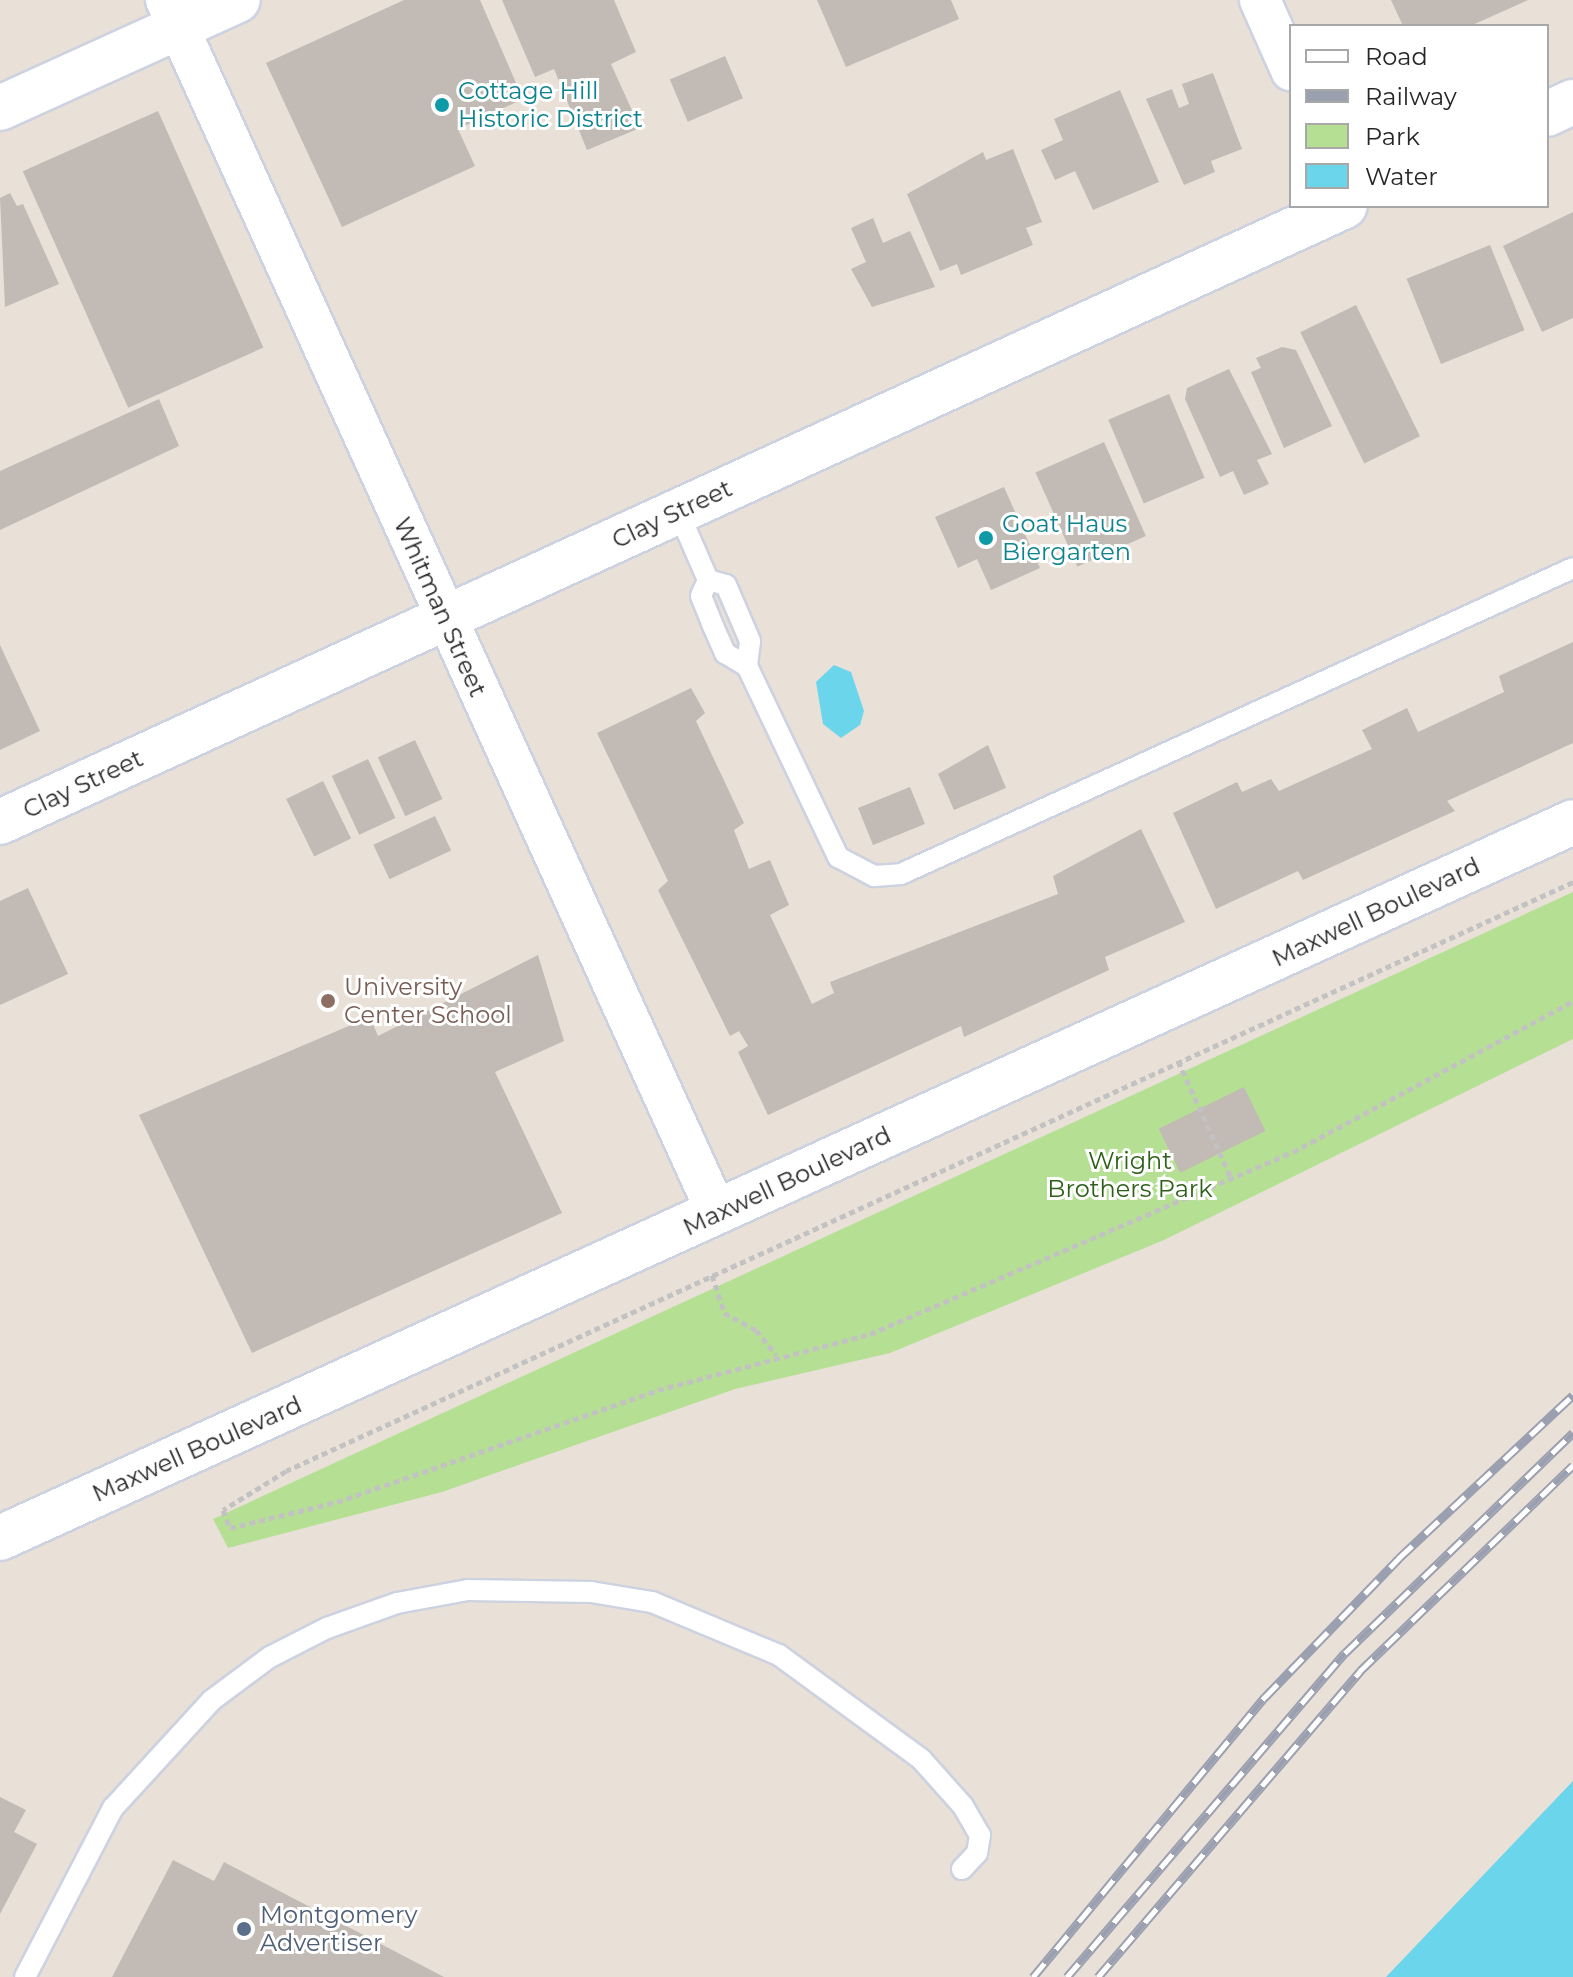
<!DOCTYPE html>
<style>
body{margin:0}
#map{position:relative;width:1573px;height:1977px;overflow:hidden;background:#e9e0d8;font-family:Montserrat,sans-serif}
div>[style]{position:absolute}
.green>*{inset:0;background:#b5e094}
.water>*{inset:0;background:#6bd6eb}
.building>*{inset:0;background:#c1bab5;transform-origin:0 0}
.path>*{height:5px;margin-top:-2.5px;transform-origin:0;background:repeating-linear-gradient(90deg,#c2c2c2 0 6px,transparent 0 10px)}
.roads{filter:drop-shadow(2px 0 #cdd2e0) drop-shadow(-2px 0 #cdd2e0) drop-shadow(0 2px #cdd2e0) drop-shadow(0 -2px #cdd2e0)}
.lane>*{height:20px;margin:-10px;padding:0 10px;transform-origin:10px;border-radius:10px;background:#fff}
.street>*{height:40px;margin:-20px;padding:0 20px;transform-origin:20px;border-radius:20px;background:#fff}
.secondary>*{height:44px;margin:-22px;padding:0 22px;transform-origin:22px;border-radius:22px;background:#fff}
.rail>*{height:9px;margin-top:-4.5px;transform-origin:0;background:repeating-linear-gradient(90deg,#fff 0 18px,#9ba0b1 0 36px);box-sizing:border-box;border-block:2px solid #9ba0b1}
.dots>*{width:22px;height:22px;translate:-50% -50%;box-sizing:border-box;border:4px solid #fff;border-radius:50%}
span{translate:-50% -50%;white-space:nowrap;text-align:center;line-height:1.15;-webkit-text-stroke:6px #fff;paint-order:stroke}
.culture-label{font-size:24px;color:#0d838f}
.left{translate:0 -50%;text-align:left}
.street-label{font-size:24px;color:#262626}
.education-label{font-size:24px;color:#785e54}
.park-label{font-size:24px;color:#2f601a}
.service-label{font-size:24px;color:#4e5e75}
.legend{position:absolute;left:1289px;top:24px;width:260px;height:184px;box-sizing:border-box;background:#fff;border:2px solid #a8a8a8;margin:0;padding:10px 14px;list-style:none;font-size:24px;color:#262626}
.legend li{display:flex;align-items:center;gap:16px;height:40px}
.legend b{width:40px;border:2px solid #a8a8a8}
</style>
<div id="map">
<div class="green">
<i style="clip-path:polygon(1573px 892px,1573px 1039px,1164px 1240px,890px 1353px,735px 1389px,442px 1492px,228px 1548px,213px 1519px)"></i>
</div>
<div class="water">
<i style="clip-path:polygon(834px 665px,851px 672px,864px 711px,860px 725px,841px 738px,823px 724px,816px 682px)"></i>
<i style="clip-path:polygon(1573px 1781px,1573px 1977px,1386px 1977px)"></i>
</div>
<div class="building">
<i style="clip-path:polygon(404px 0,480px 0,523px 99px,458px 129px,475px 166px,342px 227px,266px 63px)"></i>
<i style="clip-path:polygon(502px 0,614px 0,636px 52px,611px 64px,640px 128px,587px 150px,554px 69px,535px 77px)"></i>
<i style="clip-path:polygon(817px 0,951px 0,959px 19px,846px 67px)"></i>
<i style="clip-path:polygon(1391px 0,1528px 0,1470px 26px,1403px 26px)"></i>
<i style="left:725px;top:56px;width:46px;height:60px;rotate:67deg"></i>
<i style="clip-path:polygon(1213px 73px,1242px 149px,1211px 161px,1215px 172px,1184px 185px,1146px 99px,1172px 89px,1179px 108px,1189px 104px,1182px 84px)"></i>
<i style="clip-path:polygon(1120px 90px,1159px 182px,1093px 210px,1075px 171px,1055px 180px,1041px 150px,1063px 140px,1054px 119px)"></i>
<i style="left:158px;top:111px;width:259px;height:148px;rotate:66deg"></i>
<i style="clip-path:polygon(1013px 149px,1042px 222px,1026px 228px,1033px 245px,961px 275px,957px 264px,940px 271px,907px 194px,983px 152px,986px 160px)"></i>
<i style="clip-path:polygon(10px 193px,17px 206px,23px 204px,59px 284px,5px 307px,0 198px)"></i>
<i style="clip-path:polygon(1573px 212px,1573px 318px,1542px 332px,1503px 246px)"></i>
<i style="clip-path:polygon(873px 218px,883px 243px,910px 231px,935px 287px,872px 307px,851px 269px,866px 262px,851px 228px)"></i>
<i style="left:1490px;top:245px;width:92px;height:90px;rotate:68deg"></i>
<i style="left:1356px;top:305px;width:146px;height:62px;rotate:64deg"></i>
<i style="clip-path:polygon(1282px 347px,1296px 350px,1332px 426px,1284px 448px,1251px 372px,1261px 368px,1256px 358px)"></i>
<i style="clip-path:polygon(1229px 369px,1272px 454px,1257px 460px,1269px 484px,1244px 495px,1233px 471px,1220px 477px,1185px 399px,1187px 388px)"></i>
<i style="left:1169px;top:394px;width:91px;height:66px;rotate:67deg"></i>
<i style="clip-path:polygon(159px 399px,179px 446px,0 530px,0 471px)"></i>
<i style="left:1104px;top:442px;width:103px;height:75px;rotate:66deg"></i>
<i style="clip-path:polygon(1004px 487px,1040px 568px,991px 590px,977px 559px,958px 568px,935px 517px)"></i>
<i style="clip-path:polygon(1573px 642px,1573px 743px,1447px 801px,1455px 811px,1303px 880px,1298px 871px,1216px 909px,1173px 813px,1237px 782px,1242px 792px,1271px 779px,1279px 791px,1372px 749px,1362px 730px,1407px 708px,1418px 732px,1504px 692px,1499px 676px)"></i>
<i style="clip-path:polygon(0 645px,40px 731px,0 750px)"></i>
<i style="clip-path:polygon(691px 688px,705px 713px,696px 721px,744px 823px,734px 830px,749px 869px,770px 860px,789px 905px,770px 915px,812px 1004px,834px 993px,830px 982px,1058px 894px,1053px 876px,1141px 829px,1185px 922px,1105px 957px,1109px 970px,964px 1037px,961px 1026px,768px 1115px,738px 1052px,748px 1046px,739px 1031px,730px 1036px,658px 890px,668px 881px,597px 733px)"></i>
<i style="left:415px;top:740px;width:65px;height:41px;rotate:65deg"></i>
<i style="clip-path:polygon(988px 745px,1006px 788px,954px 810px,938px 774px)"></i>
<i style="left:368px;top:759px;width:65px;height:40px;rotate:65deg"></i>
<i style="left:323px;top:781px;width:64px;height:41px;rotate:64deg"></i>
<i style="left:910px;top:787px;width:40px;height:56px;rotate:68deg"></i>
<i style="left:435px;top:816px;width:38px;height:68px;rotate:65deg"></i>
<i style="clip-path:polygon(28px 888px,68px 974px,0 1005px,0 901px)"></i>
<i style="clip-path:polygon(538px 955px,564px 1041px,495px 1072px,562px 1213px,252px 1353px,139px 1115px,370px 1017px,378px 1036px)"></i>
<i style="left:1244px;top:1087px;width:49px;height:95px;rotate:64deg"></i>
<i style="clip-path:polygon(0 1797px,26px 1810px,14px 1832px,37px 1844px,0 1914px)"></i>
<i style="clip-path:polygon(173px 1860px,214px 1881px,224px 1862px,444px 1977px,112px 1977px)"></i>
</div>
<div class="path">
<i style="left:1573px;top:882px;width:1415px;rotate:155.41deg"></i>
<i style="left:286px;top:1471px;width:74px;rotate:148.2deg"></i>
<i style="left:223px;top:1510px;width:19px;rotate:69deg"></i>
<i style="left:230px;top:1528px;width:110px;rotate:-13.7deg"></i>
<i style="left:337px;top:1502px;width:340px;rotate:-19.2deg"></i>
<i style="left:658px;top:1390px;width:219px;rotate:-14.8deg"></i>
<i style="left:870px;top:1334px;width:460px;rotate:-23.3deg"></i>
<i style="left:1293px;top:1152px;width:318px;rotate:-28.3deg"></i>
<i style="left:1178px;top:1061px;width:131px;rotate:65.6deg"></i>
<i style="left:712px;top:1275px;width:40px;rotate:72deg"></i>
<i style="left:724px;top:1313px;width:36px;rotate:28deg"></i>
<i style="left:756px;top:1330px;width:32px;rotate:51deg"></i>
</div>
<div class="roads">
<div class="lane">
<i style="left:678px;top:511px;width:75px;rotate:66.5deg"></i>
<i style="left:708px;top:580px;width:17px;rotate:114deg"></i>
<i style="left:701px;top:596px;width:32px;rotate:68deg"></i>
<i style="left:713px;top:626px;width:30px;rotate:66deg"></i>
<i style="left:725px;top:653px;width:26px;rotate:31deg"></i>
<i style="left:747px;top:666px;width:25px;rotate:-83deg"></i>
<i style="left:750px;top:641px;width:61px;rotate:-113.2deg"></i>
<i style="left:726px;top:585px;width:19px;rotate:-164deg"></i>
<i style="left:747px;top:666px;width:212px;rotate:64.5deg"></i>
<i style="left:838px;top:857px;width:41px;rotate:27.8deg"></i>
<i style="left:874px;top:876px;width:27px;rotate:-4deg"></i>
<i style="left:901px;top:874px;width:738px;rotate:-24.48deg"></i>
<i style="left:25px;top:1977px;width:191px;rotate:-62.5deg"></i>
<i style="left:113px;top:1808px;width:147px;rotate:-47.5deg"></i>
<i style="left:212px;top:1700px;width:72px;rotate:-36.6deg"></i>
<i style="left:270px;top:1657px;width:64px;rotate:-27deg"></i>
<i style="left:327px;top:1628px;width:74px;rotate:-19.7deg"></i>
<i style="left:397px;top:1603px;width:72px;rotate:-10.4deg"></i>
<i style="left:468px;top:1590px;width:123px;rotate:0.9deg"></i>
<i style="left:591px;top:1592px;width:62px;rotate:9.3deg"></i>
<i style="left:652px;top:1602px;width:138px;rotate:22.7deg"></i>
<i style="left:779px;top:1655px;width:176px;rotate:36.2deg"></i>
<i style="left:921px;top:1759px;width:63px;rotate:48.2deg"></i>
<i style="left:963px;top:1806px;width:34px;rotate:60deg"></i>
<i style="left:980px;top:1835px;width:18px;rotate:99deg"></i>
<i style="left:977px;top:1853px;width:22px;rotate:133deg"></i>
</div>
<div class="street">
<i style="left:166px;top:0;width:1332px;rotate:65.57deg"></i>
<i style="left:1260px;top:0;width:77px;rotate:66.1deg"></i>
</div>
<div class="secondary">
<i style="left:0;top:108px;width:261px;rotate:-24.4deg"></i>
<i style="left:1547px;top:114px;width:29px;rotate:-25deg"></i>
<i style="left:0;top:822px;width:1479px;rotate:-24.61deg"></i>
<i style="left:0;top:1538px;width:1728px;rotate:-24.47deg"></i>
</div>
</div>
<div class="rail">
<i style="left:1033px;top:1977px;width:364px;rotate:-50.4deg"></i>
<i style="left:1265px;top:1697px;width:193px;rotate:-46deg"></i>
<i style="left:1399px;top:1558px;width:238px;rotate:-43.1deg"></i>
<i style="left:1067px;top:1977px;width:427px;rotate:-49.4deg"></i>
<i style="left:1345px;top:1653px;width:317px;rotate:-44deg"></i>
<i style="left:1098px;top:1977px;width:403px;rotate:-49.4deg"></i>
<i style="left:1360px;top:1671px;width:296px;rotate:-44deg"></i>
</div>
<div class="dots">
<i style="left:442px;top:105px;background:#0f9aa8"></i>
<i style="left:986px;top:538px;background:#0f9aa8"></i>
<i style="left:328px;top:1001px;background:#8d6e63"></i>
<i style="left:244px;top:1929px;background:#5c6f8a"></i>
</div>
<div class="culture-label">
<span class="left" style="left:458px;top:105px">Cottage Hill<br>Historic District</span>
<span class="left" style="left:1002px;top:538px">Goat Haus<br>Biergarten</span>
</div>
<div class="street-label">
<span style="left:672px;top:514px;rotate:-25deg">Clay Street</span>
<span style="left:440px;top:607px;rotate:66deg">Whitman Street</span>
<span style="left:83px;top:784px;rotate:-25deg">Clay Street</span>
<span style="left:1376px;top:912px;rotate:-25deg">Maxwell Boulevard</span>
<span style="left:787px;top:1181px;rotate:-25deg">Maxwell Boulevard</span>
<span style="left:197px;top:1449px;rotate:-24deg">Maxwell Boulevard</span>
</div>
<div class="education-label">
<span class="left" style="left:344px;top:1001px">University<br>Center School</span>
</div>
<div class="park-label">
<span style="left:1130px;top:1175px">Wright<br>Brothers Park</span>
</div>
<div class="service-label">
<span class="left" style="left:260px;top:1929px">Montgomery<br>Advertiser</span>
</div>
<ul class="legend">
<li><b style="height:10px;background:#fff"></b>Road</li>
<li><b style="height:10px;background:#9ba0b1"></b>Railway</li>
<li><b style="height:22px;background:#b5e094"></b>Park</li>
<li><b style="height:22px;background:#6bd6eb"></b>Water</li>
</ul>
</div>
